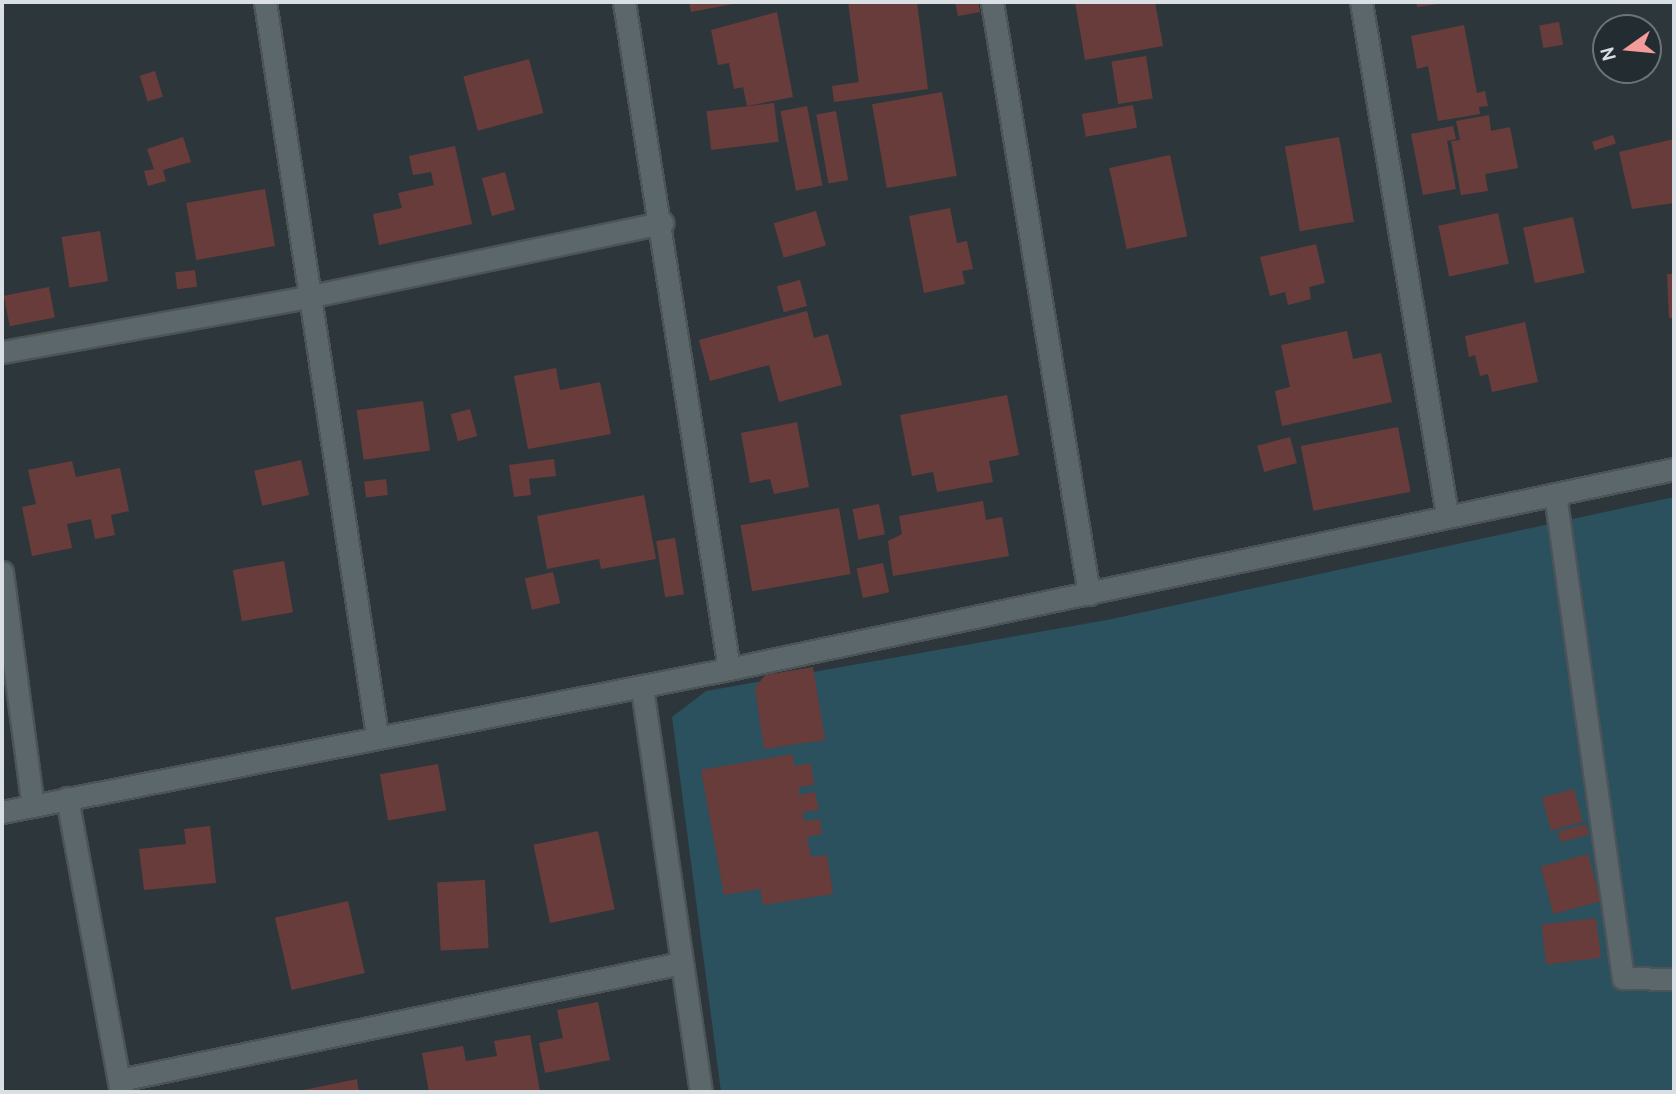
<!DOCTYPE html>
<style>
body{margin:0}
#map{position:relative;width:1676px;height:1094px;overflow:hidden;background:#2d373b;font-family:Cabin,sans-serif}
div>[style]{position:absolute}
.green>*{inset:0;background:#2b505e}
.building>*{inset:0;background:#683c3b;transform-origin:0 0}
.roads{filter:drop-shadow(2px 0 #4c5458) drop-shadow(-2px 0 #4c5458) drop-shadow(0 2px #4c5458) drop-shadow(0 -2px #4c5458)}
.street>*{height:21px;margin:-10.5px;padding:0 10.5px;transform-origin:10.5px;border-radius:10.5px;background:#5c676b}
.secondary>*{height:21px;margin:-10.5px;padding:0 10.5px;transform-origin:10.5px;border-radius:10.5px;background:#5c676b}
span{translate:-50% -50%;white-space:nowrap;text-align:center;line-height:1.15;-webkit-text-stroke:5px #232d31;paint-order:stroke}
.frame{position:absolute;inset:0;border:4px solid #d9dfe2;pointer-events:none}
.north{position:absolute;left:1592px;top:14px;width:70px;height:70px;box-sizing:border-box;background:#232d31;border:2px solid #6c7478;border-radius:50%;rotate:255deg;font-size:19px;font-weight:700;line-height:28px;text-align:center;color:#d9dfe2}
.north::after{content:'';display:block;margin:auto;width:24px;height:32px;background:#f59b99;clip-path:polygon(50% 0,100% 100%,50% 72%,0 100%)}
</style>
<div id="map">
<div class="green">
<i style="clip-path:polygon(1674px 497px,1674px 1092px,721px 1092px,672px 717px,706px 691px,1107px 620px)"></i>
</div>
<div class="building">
<i style="clip-path:polygon(689px 2px,738px 2px,738px 3px,691px 12px)"></i>
<i style="clip-path:polygon(848px 2px,917px 2px,928px 89px,834px 102px,832px 86px,859px 82px)"></i>
<i style="clip-path:polygon(955px 2px,978px 2px,980px 12px,958px 16px)"></i>
<i style="clip-path:polygon(1075px 2px,1155px 2px,1163px 46px,1085px 60px)"></i>
<i style="clip-path:polygon(1416px 2px,1445px 2px,1445px 3px,1417px 7px)"></i>
<i style="clip-path:polygon(777px 12px,793px 97px,747px 106px,743px 87px,734px 89px,729px 63px,718px 65px,711px 30px)"></i>
<i style="left:1559px;top:22px;width:23px;height:20px;rotate:80deg"></i>
<i style="clip-path:polygon(1464px 25px,1477px 93px,1485px 91px,1488px 106px,1479px 107px,1480px 114px,1438px 121px,1428px 66px,1417px 69px,1411px 36px)"></i>
<i style="left:1146px;top:56px;width:43px;height:35px;rotate:81deg"></i>
<i style="left:529px;top:59px;width:56px;height:68px;rotate:75deg"></i>
<i style="left:155px;top:71px;width:27px;height:16px;rotate:73deg"></i>
<i style="left:942px;top:92px;width:85px;height:71px;rotate:80deg"></i>
<i style="left:774px;top:103px;width:39px;height:68px;rotate:83deg"></i>
<i style="left:1133px;top:105px;width:23px;height:52px;rotate:80deg"></i>
<i style="left:807px;top:106px;width:81px;height:27px;rotate:79deg"></i>
<i style="left:836px;top:111px;width:70px;height:20px;rotate:80deg"></i>
<i style="clip-path:polygon(1489px 115px,1491px 131px,1510px 127px,1518px 168px,1485px 174px,1488px 191px,1461px 195px,1451px 141px,1460px 140px,1456px 121px)"></i>
<i style="clip-path:polygon(1453px 126px,1456px 139px,1447px 141px,1456px 189px,1423px 195px,1411px 134px)"></i>
<i style="left:1613px;top:135px;width:9px;height:22px;rotate:72deg"></i>
<i style="clip-path:polygon(183px 137px,191px 162px,163px 170px,166px 181px,148px 186px,144px 171px,154px 169px,147px 149px)"></i>
<i style="left:1339px;top:137px;width:86px;height:55px;rotate:80deg"></i>
<i style="clip-path:polygon(1674px 139px,1674px 203px,1632px 209px,1619px 152px)"></i>
<i style="clip-path:polygon(455px 146px,472px 224px,379px 245px,373px 214px,402px 208px,398px 193px,434px 185px,431px 172px,413px 175px,409px 156px)"></i>
<i style="left:1170px;top:155px;width:83px;height:62px;rotate:78deg"></i>
<i style="left:505px;top:172px;width:39px;height:24px;rotate:75deg"></i>
<i style="left:265px;top:189px;width:58px;height:80px;rotate:80deg"></i>
<i style="clip-path:polygon(950px 208px,957px 243px,967px 241px,973px 269px,962px 271px,965px 284px,924px 293px,909px 216px)"></i>
<i style="left:816px;top:211px;width:36px;height:44px;rotate:74deg"></i>
<i style="left:1498px;top:213px;width:52px;height:61px;rotate:78deg"></i>
<i style="left:1573px;top:217px;width:57px;height:51px;rotate:78deg"></i>
<i style="left:100px;top:231px;width:51px;height:39px;rotate:81deg"></i>
<i style="clip-path:polygon(1316px 244px,1325px 283px,1309px 287px,1311px 299px,1288px 305px,1285px 292px,1270px 296px,1260px 257px)"></i>
<i style="left:195px;top:270px;width:17px;height:20px;rotate:83deg"></i>
<i style="clip-path:polygon(1667px 274px,1674px 274px,1674px 318px,1669px 318px)"></i>
<i style="left:800px;top:280px;width:27px;height:24px;rotate:75deg"></i>
<i style="left:49px;top:287px;width:31px;height:46px;rotate:79deg"></i>
<i style="clip-path:polygon(807px 311px,814px 338px,828px 334px,842px 385px,779px 402px,769px 365px,710px 381px,699px 340px)"></i>
<i style="clip-path:polygon(1525px 322px,1538px 382px,1492px 392px,1488px 374px,1480px 376px,1475px 355px,1469px 357px,1465px 336px)"></i>
<i style="clip-path:polygon(1347px 331px,1353px 359px,1381px 353px,1392px 402px,1282px 426px,1275px 391px,1290px 387px,1281px 345px)"></i>
<i style="clip-path:polygon(556px 368px,560px 390px,600px 382px,611px 434px,528px 449px,514px 376px)"></i>
<i style="clip-path:polygon(1007px 395px,1019px 455px,989px 461px,993px 482px,937px 492px,933px 472px,912px 476px,900px 415px)"></i>
<i style="left:423px;top:401px;width:50px;height:67px;rotate:82deg"></i>
<i style="left:470px;top:409px;width:28px;height:20px;rotate:75deg"></i>
<i style="clip-path:polygon(797px 422px,809px 487px,774px 494px,770px 479px,750px 483px,741px 433px)"></i>
<i style="left:1398px;top:427px;width:66px;height:99px;rotate:79deg"></i>
<i style="left:1290px;top:437px;width:27px;height:34px;rotate:75deg"></i>
<i style="clip-path:polygon(554px 459px,556px 476px,529px 479px,531px 495px,514px 497px,509px 465px)"></i>
<i style="left:301px;top:460px;width:36px;height:48px;rotate:77deg"></i>
<i style="clip-path:polygon(72px 461px,76px 477px,120px 468px,129px 511px,111px 515px,115px 535px,95px 539px,91px 519px,67px 524px,72px 548px,32px 556px,22px 507px,36px 504px,28px 470px)"></i>
<i style="left:386px;top:479px;width:16px;height:22px;rotate:83deg"></i>
<i style="clip-path:polygon(644px 495px,656px 559px,601px 569px,599px 559px,547px 569px,537px 516px)"></i>
<i style="clip-path:polygon(983px 501px,986px 520px,1002px 517px,1009px 556px,893px 576px,888px 541px,902px 534px,899px 516px)"></i>
<i style="left:879px;top:504px;width:31px;height:27px;rotate:79deg"></i>
<i style="left:839px;top:508px;width:67px;height:100px;rotate:80deg"></i>
<i style="left:675px;top:538px;width:57px;height:19px;rotate:81deg"></i>
<i style="left:284px;top:561px;width:52px;height:52px;rotate:80deg"></i>
<i style="left:883px;top:563px;width:30px;height:27px;rotate:78deg"></i>
<i style="left:553px;top:572px;width:32px;height:29px;rotate:77deg"></i>
<i style="clip-path:polygon(813px 667px,825px 740px,764px 749px,755px 688px,765px 675px)"></i>
<i style="clip-path:polygon(792px 754px,795px 766px,811px 763px,814px 785px,799px 787px,799px 795px,815px 792px,819px 810px,803px 812px,804px 821px,820px 819px,822px 834px,807px 837px,811px 857px,827px 855px,833px 894px,763px 905px,760px 889px,724px 895px,701px 770px)"></i>
<i style="left:438px;top:764px;width:47px;height:59px;rotate:80deg"></i>
<i style="left:1574px;top:789px;width:34px;height:33px;rotate:75deg"></i>
<i style="left:1586px;top:824px;width:11px;height:29px;rotate:75deg"></i>
<i style="clip-path:polygon(210px 826px,216px 883px,144px 890px,139px 849px,186px 844px,184px 829px)"></i>
<i style="left:598px;top:831px;width:80px;height:66px;rotate:78deg"></i>
<i style="left:1588px;top:854px;width:49px;height:49px;rotate:75deg"></i>
<i style="left:485px;top:880px;width:68px;height:48px;rotate:87deg"></i>
<i style="left:348px;top:901px;width:74px;height:75px;rotate:77deg"></i>
<i style="left:1596px;top:918px;width:40px;height:55px;rotate:83deg"></i>
<i style="clip-path:polygon(598px 1002px,610px 1060px,545px 1073px,539px 1043px,563px 1038px,557px 1010px)"></i>
<i style="clip-path:polygon(530px 1035px,540px 1092px,429px 1092px,422px 1053px,463px 1046px,466px 1061px,497px 1056px,494px 1041px)"></i>
<i style="clip-path:polygon(357px 1079px,359px 1092px,299px 1092px,299px 1091px)"></i>
</div>
<div class="roads">
<div class="street">
<i style="left:265px;top:2px;width:742px;rotate:81.31deg"></i>
<i style="left:624px;top:2px;width:675px;rotate:81.05deg"></i>
<i style="left:729px;top:669px;width:966px;rotate:-11.95deg"></i>
<i style="left:992px;top:2px;width:600px;rotate:80.69deg"></i>
<i style="left:1361px;top:2px;width:519px;rotate:80.47deg"></i>
<i style="left:2px;top:352px;width:315px;rotate:-10.2deg"></i>
<i style="left:312px;top:296px;width:358px;rotate:-11.8deg"></i>
<i style="left:1555px;top:494px;width:489px;rotate:82deg"></i>
<i style="left:1623px;top:978px;width:51px;rotate:1.1deg"></i>
<i style="left:2px;top:572px;width:236px;rotate:82.5deg"></i>
<i style="left:642px;top:688px;width:408px;rotate:81.7deg"></i>
<i style="left:67px;top:798px;width:299px;rotate:79.6deg"></i>
<i style="left:120px;top:1080px;width:573px;rotate:-11.78deg"></i>
</div>
<div class="secondary">
<i style="left:2px;top:812px;width:741px;rotate:-11.13deg"></i>
</div>
</div>
<div class="frame"></div>
<div class="north">N</div>
</div>
